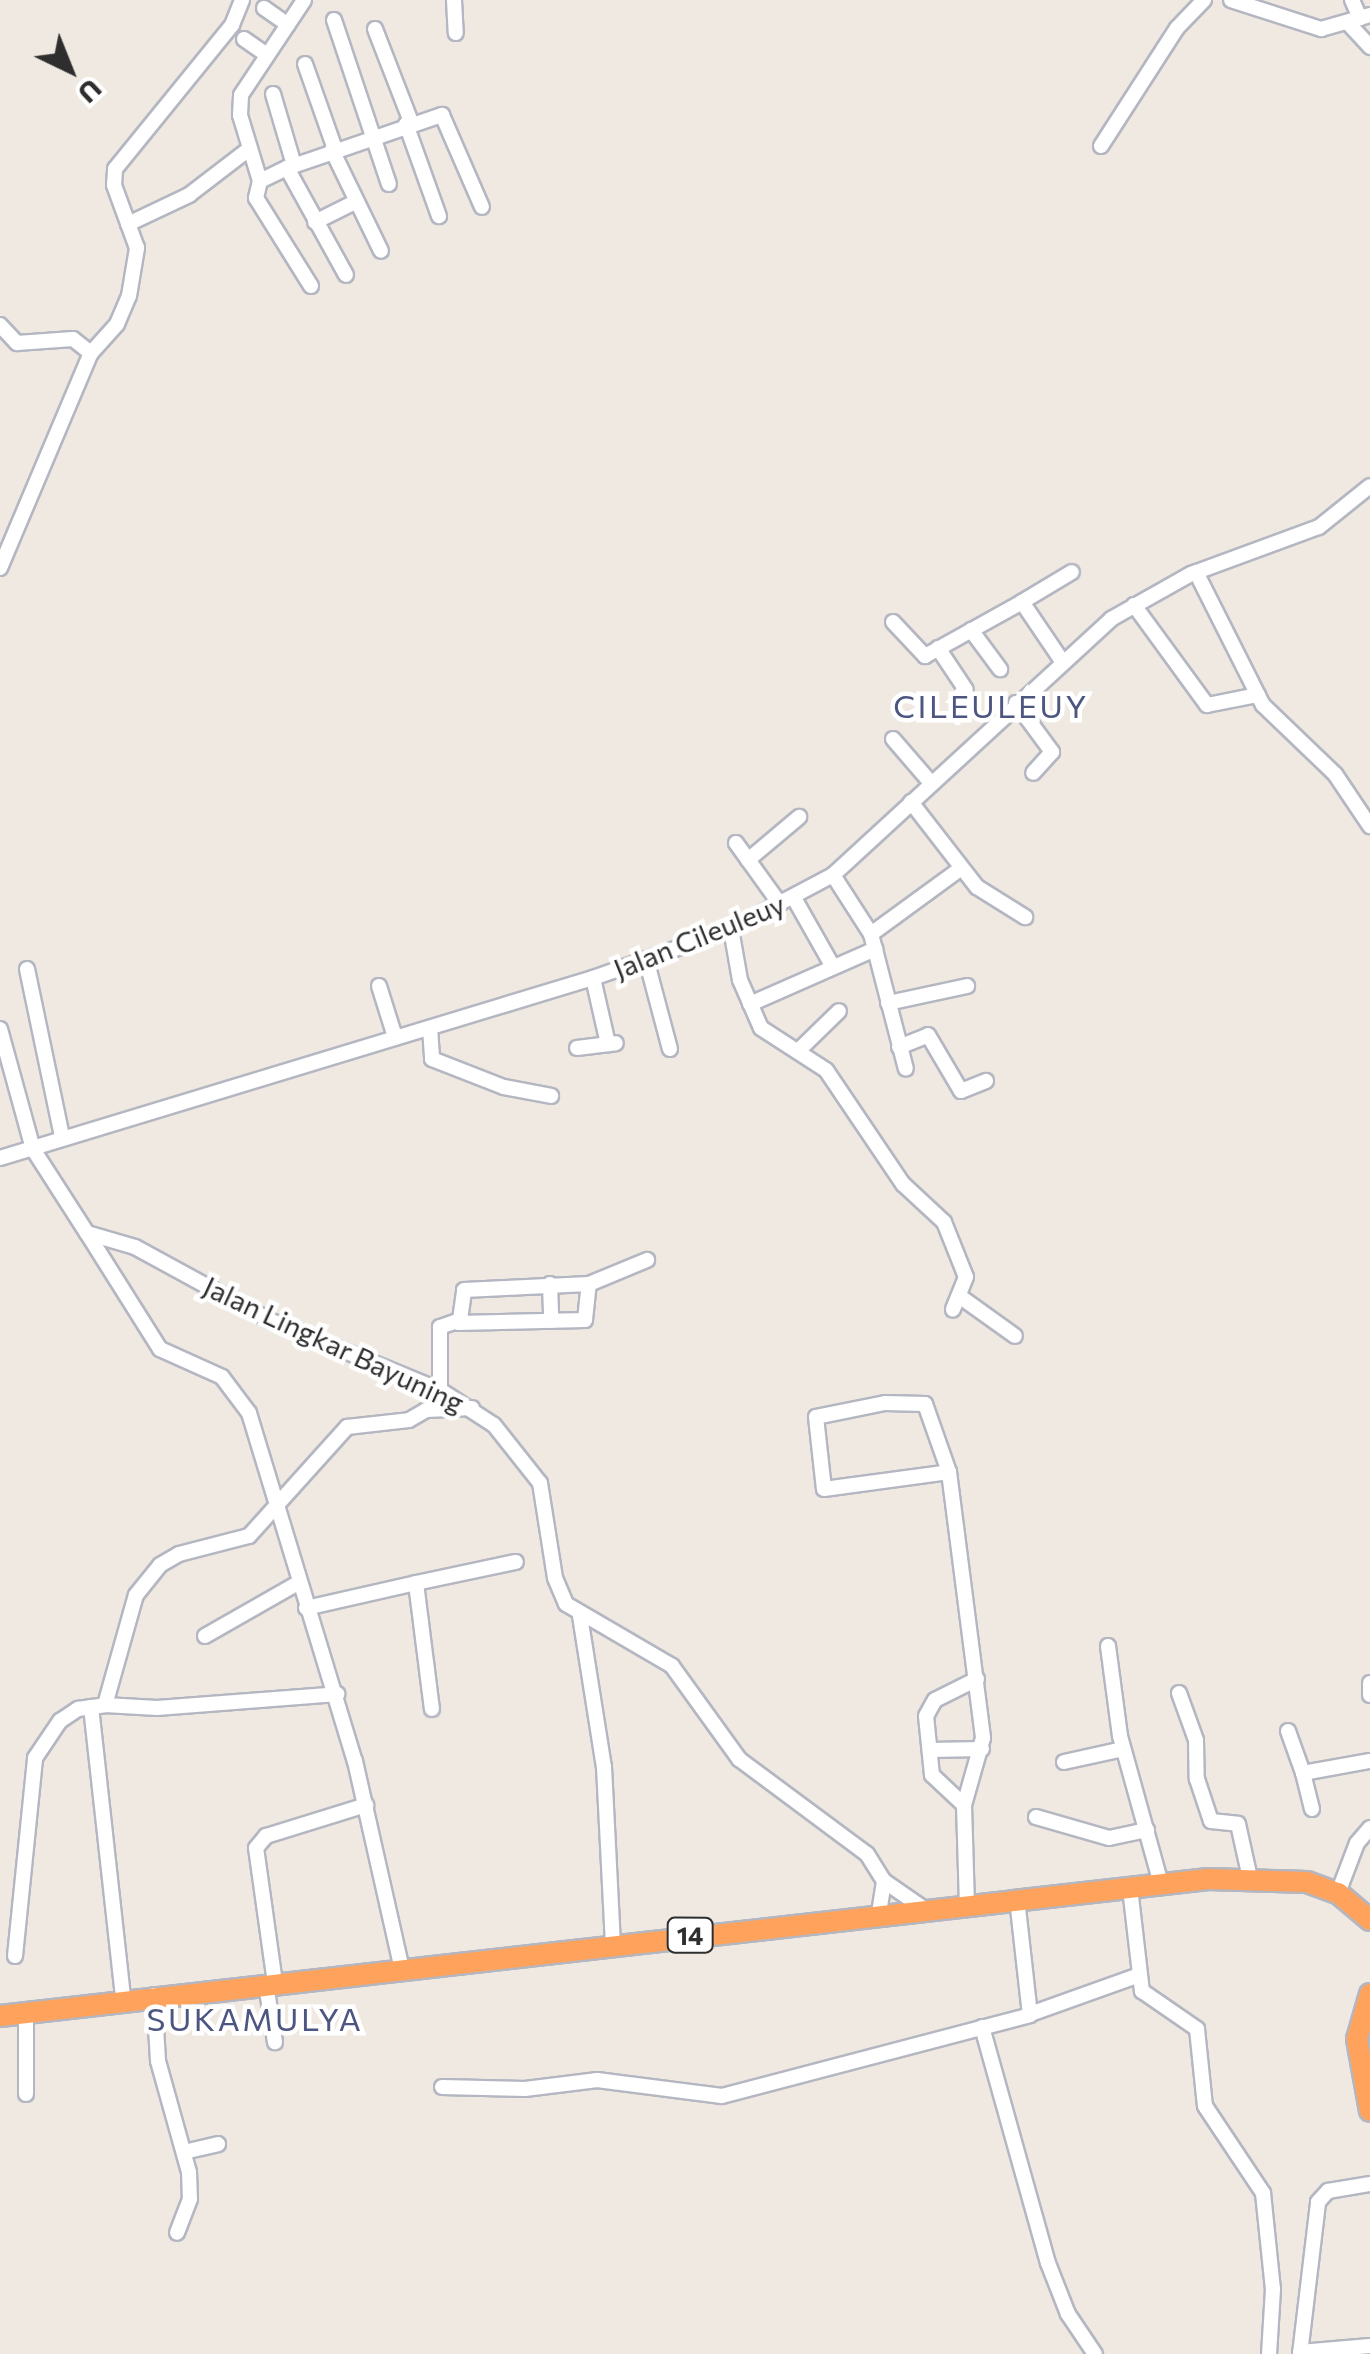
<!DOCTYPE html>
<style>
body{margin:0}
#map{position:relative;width:1370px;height:2354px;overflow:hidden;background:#efe9e1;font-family:Commissioner,sans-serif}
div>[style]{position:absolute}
.roads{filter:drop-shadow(2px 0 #b4b7c1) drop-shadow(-2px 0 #b4b7c1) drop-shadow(0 2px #b4b7c1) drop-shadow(0 -2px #b4b7c1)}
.minor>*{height:14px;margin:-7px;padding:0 7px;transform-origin:7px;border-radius:7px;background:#fff}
.highway>*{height:20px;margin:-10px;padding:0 10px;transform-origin:10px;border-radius:10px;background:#ffa35c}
span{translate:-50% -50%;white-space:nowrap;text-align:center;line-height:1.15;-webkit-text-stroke:9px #fff;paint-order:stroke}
.shield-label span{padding:2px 8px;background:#fff;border:2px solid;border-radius:8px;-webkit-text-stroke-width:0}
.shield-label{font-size:25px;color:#2e2e2e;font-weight:700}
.street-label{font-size:28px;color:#2e2e2e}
.quarter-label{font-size:32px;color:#4d5680;letter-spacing:2.5px}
.north{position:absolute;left:20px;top:20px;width:100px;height:100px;-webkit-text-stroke:8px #fff;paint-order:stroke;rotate:137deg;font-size:28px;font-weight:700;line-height:40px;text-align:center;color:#2e2e2e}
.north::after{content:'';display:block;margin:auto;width:35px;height:45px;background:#2e2e2e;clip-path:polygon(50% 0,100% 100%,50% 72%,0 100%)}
</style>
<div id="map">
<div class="roads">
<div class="minor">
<i style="left:454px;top:0;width:33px;rotate:87deg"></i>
<i style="left:1231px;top:0;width:95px;rotate:17.9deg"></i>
<i style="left:1321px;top:29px;width:51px;rotate:-15.9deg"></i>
<i style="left:1352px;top:0;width:20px;rotate:66deg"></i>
<i style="left:264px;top:8px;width:29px;rotate:35deg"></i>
<i style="left:334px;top:20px;width:173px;rotate:71.5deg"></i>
<i style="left:1348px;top:23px;width:33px;rotate:47deg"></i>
<i style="left:375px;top:29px;width:100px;rotate:68.8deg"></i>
<i style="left:244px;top:39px;width:28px;rotate:35deg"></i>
<i style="left:305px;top:64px;width:90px;rotate:70.6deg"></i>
<i style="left:273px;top:94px;width:74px;rotate:73.5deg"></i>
<i style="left:406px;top:124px;width:98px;rotate:70.3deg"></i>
<i style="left:1101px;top:146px;width:140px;rotate:-57.2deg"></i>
<i style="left:1177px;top:28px;width:39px;rotate:-46deg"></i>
<i style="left:332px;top:150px;width:112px;rotate:64.1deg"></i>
<i style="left:287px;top:168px;width:122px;rotate:61.1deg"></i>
<i style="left:260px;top:181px;width:69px;rotate:-106.9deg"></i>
<i style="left:240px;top:115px;width:20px;rotate:-87deg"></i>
<i style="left:241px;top:95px;width:114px;rotate:-56.4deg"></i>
<i style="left:315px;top:222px;width:42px;rotate:-26.6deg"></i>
<i style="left:128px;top:224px;width:68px;rotate:-25.4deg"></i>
<i style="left:189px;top:195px;width:76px;rotate:-37.5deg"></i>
<i style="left:311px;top:286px;width:104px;rotate:-122deg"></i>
<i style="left:256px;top:198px;width:17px;rotate:-77deg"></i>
<i style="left:260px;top:181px;width:30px;rotate:-26deg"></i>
<i style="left:287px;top:168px;width:164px;rotate:-18.9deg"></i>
<i style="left:442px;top:115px;width:100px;rotate:66.5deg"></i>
<i style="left:0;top:325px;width:25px;rotate:47deg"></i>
<i style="left:17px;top:343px;width:56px;rotate:-4.1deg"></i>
<i style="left:73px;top:339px;width:23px;rotate:38deg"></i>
<i style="left:0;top:568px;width:233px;rotate:-67.1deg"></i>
<i style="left:91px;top:353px;width:39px;rotate:-48deg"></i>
<i style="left:117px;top:324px;width:30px;rotate:-67deg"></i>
<i style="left:129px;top:296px;width:49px;rotate:-80.5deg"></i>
<i style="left:137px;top:248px;width:67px;rotate:-110.1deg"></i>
<i style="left:114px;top:185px;width:16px;rotate:-86deg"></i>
<i style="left:115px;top:169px;width:186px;rotate:-50.9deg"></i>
<i style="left:232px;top:25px;width:27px;rotate:-68deg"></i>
<i style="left:1196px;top:572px;width:149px;rotate:63.3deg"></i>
<i style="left:1263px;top:705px;width:100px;rotate:43.8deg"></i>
<i style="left:1335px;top:774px;width:63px;rotate:56.1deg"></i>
<i style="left:1022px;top:602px;width:58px;rotate:-31deg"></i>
<i style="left:1134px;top:605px;width:124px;rotate:53.9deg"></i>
<i style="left:1207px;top:705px;width:52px;rotate:-11.1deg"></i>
<i style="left:893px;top:622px;width:47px;rotate:46.7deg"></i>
<i style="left:925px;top:656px;width:111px;rotate:-29.1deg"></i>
<i style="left:1022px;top:602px;width:71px;rotate:55.9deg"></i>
<i style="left:971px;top:630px;width:49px;rotate:53.4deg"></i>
<i style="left:938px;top:648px;width:50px;rotate:56.3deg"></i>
<i style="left:1016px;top:703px;width:61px;rotate:53.7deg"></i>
<i style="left:1052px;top:752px;width:28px;rotate:132deg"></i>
<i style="left:893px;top:739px;width:58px;rotate:49.2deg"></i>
<i style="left:911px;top:802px;width:108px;rotate:52.2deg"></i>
<i style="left:977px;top:887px;width:57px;rotate:32deg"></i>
<i style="left:736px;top:843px;width:75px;rotate:54.2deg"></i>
<i style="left:748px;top:860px;width:67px;rotate:-40.1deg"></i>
<i style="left:833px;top:875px;width:70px;rotate:57.2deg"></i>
<i style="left:871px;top:934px;width:139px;rotate:75.5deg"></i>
<i style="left:794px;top:898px;width:79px;rotate:60.5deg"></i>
<i style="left:731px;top:929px;width:52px;rotate:80deg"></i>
<i style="left:740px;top:980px;width:52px;rotate:66.4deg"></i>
<i style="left:761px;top:1028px;width:77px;rotate:32.9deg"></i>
<i style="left:826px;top:1070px;width:138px;rotate:56deg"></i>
<i style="left:903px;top:1184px;width:56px;rotate:42.8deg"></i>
<i style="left:944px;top:1222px;width:59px;rotate:68.2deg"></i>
<i style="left:966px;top:1277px;width:35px;rotate:112deg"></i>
<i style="left:871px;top:934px;width:110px;rotate:-36.1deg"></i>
<i style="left:646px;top:959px;width:93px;rotate:75.1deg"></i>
<i style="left:27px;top:969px;width:171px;rotate:78.2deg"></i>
<i style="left:593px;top:978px;width:68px;rotate:77.2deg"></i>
<i style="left:379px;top:986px;width:50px;rotate:72.6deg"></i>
<i style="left:888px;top:1003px;width:81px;rotate:-12.1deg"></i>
<i style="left:750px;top:1004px;width:137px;rotate:-23.7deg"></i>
<i style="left:430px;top:1028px;width:31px;rotate:86deg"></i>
<i style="left:432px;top:1059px;width:77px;rotate:21.3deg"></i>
<i style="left:504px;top:1087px;width:48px;rotate:10.8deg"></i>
<i style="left:0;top:1029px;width:124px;rotate:74.6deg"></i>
<i style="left:33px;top:1149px;width:100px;rotate:57.3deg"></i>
<i style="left:87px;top:1233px;width:50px;rotate:16.3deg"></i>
<i style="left:135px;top:1247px;width:153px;rotate:28.6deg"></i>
<i style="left:269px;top:1320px;width:185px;rotate:22.3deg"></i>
<i style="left:440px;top:1390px;width:64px;rotate:32.9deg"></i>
<i style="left:494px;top:1425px;width:74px;rotate:51.6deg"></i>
<i style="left:540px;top:1483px;width:96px;rotate:81deg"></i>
<i style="left:555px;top:1578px;width:28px;rotate:67deg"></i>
<i style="left:566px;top:1604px;width:123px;rotate:30.3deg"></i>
<i style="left:672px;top:1666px;width:115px;rotate:54.2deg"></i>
<i style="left:739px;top:1759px;width:159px;rotate:36.6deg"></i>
<i style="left:867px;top:1854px;width:32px;rotate:58deg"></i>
<i style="left:884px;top:1881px;width:47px;rotate:34.7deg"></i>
<i style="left:899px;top:1047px;width:31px;rotate:-22deg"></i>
<i style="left:928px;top:1035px;width:65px;rotate:59.5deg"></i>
<i style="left:961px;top:1091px;width:27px;rotate:-22deg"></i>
<i style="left:577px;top:1048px;width:39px;rotate:-7deg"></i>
<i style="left:798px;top:1051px;width:57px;rotate:-44.3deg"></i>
<i style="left:0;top:1158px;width:620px;rotate:-16.89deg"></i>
<i style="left:593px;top:978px;width:146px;rotate:-19.5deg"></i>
<i style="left:731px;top:929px;width:115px;rotate:-27.9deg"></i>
<i style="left:833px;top:875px;width:378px;rotate:-42.6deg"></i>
<i style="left:1111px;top:619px;width:92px;rotate:-29.4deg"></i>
<i style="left:1191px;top:574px;width:136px;rotate:-20.2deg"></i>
<i style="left:1319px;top:527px;width:65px;rotate:-38.8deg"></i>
<i style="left:87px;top:1233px;width:137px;rotate:57.8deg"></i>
<i style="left:160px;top:1349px;width:68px;rotate:24.3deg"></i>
<i style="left:222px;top:1377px;width:45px;rotate:53.1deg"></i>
<i style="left:249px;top:1413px;width:364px;rotate:73.1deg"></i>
<i style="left:355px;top:1761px;width:214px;rotate:77.3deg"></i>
<i style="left:550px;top:1284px;width:37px;rotate:88deg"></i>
<i style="left:962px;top:1298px;width:65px;rotate:35.6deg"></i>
<i style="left:458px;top:1323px;width:127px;rotate:-1.4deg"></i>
<i style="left:585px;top:1320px;width:36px;rotate:-84deg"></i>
<i style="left:440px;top:1390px;width:63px;rotate:-90deg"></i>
<i style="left:440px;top:1327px;width:21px;rotate:-19deg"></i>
<i style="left:460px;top:1320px;width:30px;rotate:-82deg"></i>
<i style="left:464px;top:1290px;width:125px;rotate:-2.7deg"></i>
<i style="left:589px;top:1284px;width:63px;rotate:-22.5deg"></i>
<i style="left:949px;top:1472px;width:72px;rotate:-109.4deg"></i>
<i style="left:925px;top:1404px;width:40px;rotate:-178.6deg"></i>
<i style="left:885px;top:1403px;width:70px;rotate:168.5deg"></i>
<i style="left:816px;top:1417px;width:72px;rotate:83.7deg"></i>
<i style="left:824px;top:1489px;width:126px;rotate:-7.7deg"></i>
<i style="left:949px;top:1472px;width:268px;rotate:82.7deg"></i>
<i style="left:983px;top:1738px;width:70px;rotate:105.8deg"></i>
<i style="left:964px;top:1805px;width:99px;rotate:88.3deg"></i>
<i style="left:416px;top:1583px;width:102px;rotate:-11.9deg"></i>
<i style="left:306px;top:1608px;width:113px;rotate:-12.8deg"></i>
<i style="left:416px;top:1583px;width:127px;rotate:82.8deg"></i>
<i style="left:580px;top:1616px;width:153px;rotate:81deg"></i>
<i style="left:604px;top:1767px;width:177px;rotate:87.1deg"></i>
<i style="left:205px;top:1636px;width:107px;rotate:-29.7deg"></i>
<i style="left:1108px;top:1646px;width:91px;rotate:82.4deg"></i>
<i style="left:1120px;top:1736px;width:154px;rotate:74.5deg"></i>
<i style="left:1370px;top:1683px;width:12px;rotate:90deg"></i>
<i style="left:1179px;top:1693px;width:50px;rotate:70.1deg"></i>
<i style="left:1196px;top:1740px;width:39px;rotate:89deg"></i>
<i style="left:1197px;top:1779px;width:44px;rotate:71.6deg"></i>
<i style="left:1211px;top:1821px;width:27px;rotate:6deg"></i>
<i style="left:1238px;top:1824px;width:55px;rotate:77.5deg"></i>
<i style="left:105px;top:1705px;width:114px;rotate:-74.3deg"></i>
<i style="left:136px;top:1595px;width:38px;rotate:-51deg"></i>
<i style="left:160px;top:1565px;width:22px;rotate:-30deg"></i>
<i style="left:179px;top:1554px;width:72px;rotate:-14.4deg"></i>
<i style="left:249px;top:1536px;width:147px;rotate:-48deg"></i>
<i style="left:347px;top:1427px;width:62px;rotate:-6.4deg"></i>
<i style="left:409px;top:1420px;width:20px;rotate:-30deg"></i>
<i style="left:426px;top:1410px;width:46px;rotate:-2.5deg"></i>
<i style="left:91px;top:1707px;width:294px;rotate:83.7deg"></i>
<i style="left:1288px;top:1731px;width:45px;rotate:70.3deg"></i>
<i style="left:930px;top:1750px;width:52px;rotate:-1.1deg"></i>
<i style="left:1064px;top:1762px;width:60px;rotate:-12.4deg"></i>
<i style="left:964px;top:1805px;width:44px;rotate:-136.8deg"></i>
<i style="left:932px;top:1775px;width:59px;rotate:-95.8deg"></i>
<i style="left:926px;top:1716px;width:18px;rotate:-61deg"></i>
<i style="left:935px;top:1700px;width:47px;rotate:-26.6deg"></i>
<i style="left:1312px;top:1809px;width:37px;rotate:-104deg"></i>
<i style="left:1303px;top:1773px;width:68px;rotate:-10.2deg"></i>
<i style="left:1036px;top:1817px;width:76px;rotate:16deg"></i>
<i style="left:1109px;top:1838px;width:39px;rotate:-12deg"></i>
<i style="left:1130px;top:1888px;width:104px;rotate:83.4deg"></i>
<i style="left:1142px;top:1991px;width:67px;rotate:34.6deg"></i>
<i style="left:1197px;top:2029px;width:77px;rotate:84.1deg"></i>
<i style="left:1205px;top:2106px;width:105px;rotate:56.3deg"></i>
<i style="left:1263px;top:2193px;width:97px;rotate:84.1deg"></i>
<i style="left:1273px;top:2289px;width:65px;rotate:93.5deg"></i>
<i style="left:1338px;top:1893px;width:53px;rotate:-69.2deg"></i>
<i style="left:1357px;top:1843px;width:20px;rotate:-49deg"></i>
<i style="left:879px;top:1913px;width:32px;rotate:-81deg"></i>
<i style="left:15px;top:1956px;width:199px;rotate:-84.2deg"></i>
<i style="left:35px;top:1758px;width:45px;rotate:-56deg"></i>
<i style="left:60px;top:1721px;width:22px;rotate:-34deg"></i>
<i style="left:78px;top:1709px;width:27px;rotate:-8deg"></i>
<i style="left:105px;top:1705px;width:52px;rotate:3.3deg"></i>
<i style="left:157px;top:1708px;width:181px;rotate:-4.4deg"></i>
<i style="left:275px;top:1983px;width:136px;rotate:-98deg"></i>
<i style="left:256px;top:1848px;width:16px;rotate:-50deg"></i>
<i style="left:266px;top:1836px;width:105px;rotate:-17.2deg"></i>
<i style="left:266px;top:1984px;width:59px;rotate:81.2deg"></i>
<i style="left:154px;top:1995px;width:66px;rotate:86.5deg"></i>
<i style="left:158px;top:2061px;width:115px;rotate:74.4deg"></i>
<i style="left:189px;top:2172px;width:27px;rotate:88deg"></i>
<i style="left:190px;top:2199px;width:36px;rotate:111deg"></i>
<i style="left:26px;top:2011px;width:83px;rotate:90deg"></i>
<i style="left:1033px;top:2013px;width:113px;rotate:-19.7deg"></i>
<i style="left:982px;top:2027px;width:245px;rotate:74.4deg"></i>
<i style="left:1048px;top:2263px;width:55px;rotate:68.6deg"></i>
<i style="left:1068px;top:2314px;width:48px;rotate:56deg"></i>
<i style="left:442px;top:2087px;width:83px;rotate:1.4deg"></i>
<i style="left:525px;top:2089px;width:73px;rotate:-7.1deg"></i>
<i style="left:597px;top:2080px;width:126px;rotate:7.3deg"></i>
<i style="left:722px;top:2096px;width:318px;rotate:-14.7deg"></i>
<i style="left:1030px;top:2015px;width:117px;rotate:-96.4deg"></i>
<i style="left:184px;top:2152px;width:35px;rotate:-13deg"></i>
<i style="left:1300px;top:2352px;width:70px;rotate:-4.9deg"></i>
<i style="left:1300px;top:2354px;width:153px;rotate:-83.2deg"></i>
<i style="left:1318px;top:2202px;width:15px;rotate:-48deg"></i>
<i style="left:1328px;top:2191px;width:43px;rotate:-9.5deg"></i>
</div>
<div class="highway">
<i style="left:1370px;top:1994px;width:47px;rotate:106.1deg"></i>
<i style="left:1357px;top:2039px;width:73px;rotate:79.8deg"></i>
<i style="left:0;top:2016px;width:1216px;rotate:-6.47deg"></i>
<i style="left:1208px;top:1879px;width:99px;rotate:1.7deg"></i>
<i style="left:1307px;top:1882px;width:33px;rotate:20deg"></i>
<i style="left:1338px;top:1893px;width:42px;rotate:40.2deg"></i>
</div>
</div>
<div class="shield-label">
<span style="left:690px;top:1935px">14</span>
</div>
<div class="street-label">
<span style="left:699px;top:936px;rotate:-22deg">Jalan Cileuleuy</span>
<span style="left:334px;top:1344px;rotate:25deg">Jalan Lingkar Bayuning</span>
</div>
<div class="quarter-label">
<span style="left:991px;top:705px">CILEULEUY</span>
<span style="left:255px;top:2018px">SUKAMULYA</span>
</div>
<div class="north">U</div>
</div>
